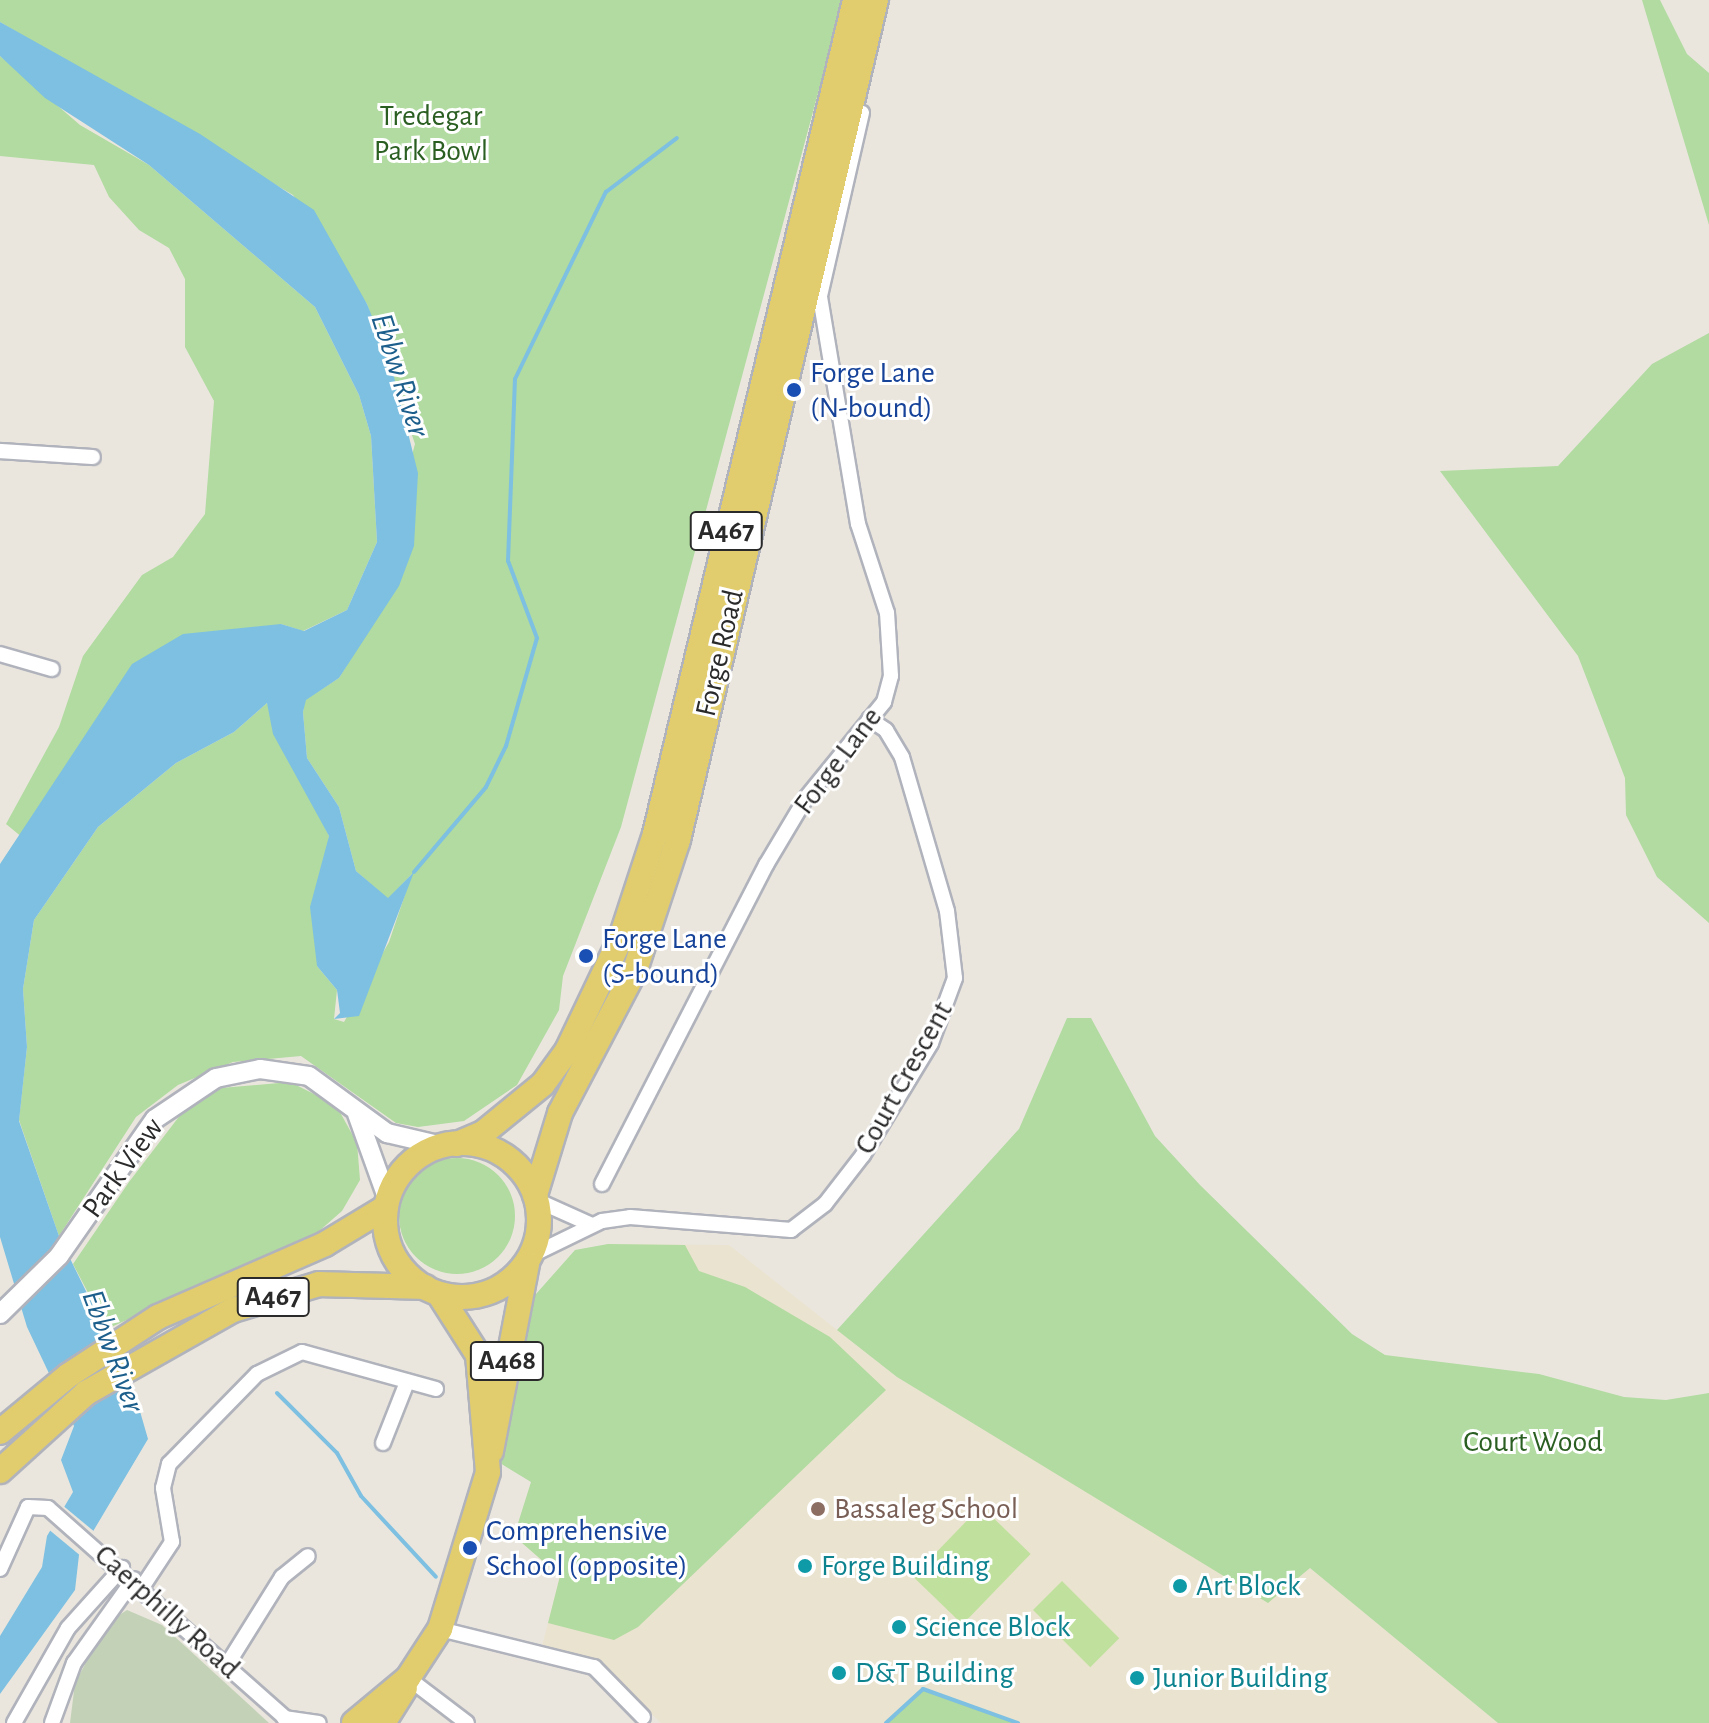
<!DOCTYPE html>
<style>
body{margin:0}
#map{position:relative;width:1709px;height:1723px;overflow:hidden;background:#eae6de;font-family:"Alegreya Sans",sans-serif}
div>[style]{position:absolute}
.education>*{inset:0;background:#eae3cf}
.green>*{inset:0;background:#b1dba0}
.round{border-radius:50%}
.cemetery>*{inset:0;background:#c3d2b7}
.pitch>*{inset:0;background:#c0e19d;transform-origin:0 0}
.water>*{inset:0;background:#7dc0e1}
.pier>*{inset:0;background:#eae6de}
.stream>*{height:4px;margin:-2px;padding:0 2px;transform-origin:2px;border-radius:2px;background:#7dc0e1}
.roads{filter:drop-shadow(2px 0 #b1b3bc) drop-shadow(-2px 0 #b1b3bc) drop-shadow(0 2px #b1b3bc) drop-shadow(0 -2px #b1b3bc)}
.minor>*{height:14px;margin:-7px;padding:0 7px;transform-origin:7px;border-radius:7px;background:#fff}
.tertiary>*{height:18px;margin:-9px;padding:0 9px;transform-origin:9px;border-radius:9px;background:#fff}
.primary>*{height:24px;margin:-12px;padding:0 12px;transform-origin:12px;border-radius:12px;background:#e1cd6d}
.primary>.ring{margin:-12px;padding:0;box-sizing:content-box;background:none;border:24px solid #e1cd6d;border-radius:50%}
.dots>*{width:22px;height:22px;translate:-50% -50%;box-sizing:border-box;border:4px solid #fff;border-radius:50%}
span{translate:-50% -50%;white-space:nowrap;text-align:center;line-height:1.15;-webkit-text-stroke:6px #fff;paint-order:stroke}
.shield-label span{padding:2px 6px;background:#fff;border:2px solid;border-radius:6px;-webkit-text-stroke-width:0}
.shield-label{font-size:28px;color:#2a2a2a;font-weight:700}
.park-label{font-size:30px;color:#2b5f22}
.transit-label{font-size:30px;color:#164399}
.left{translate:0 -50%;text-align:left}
.street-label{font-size:30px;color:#2a2a2a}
.education-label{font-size:30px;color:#785e54}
.culture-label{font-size:30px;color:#0d838f}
.water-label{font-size:32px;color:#1d5f8c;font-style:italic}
</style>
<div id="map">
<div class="education">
<i style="clip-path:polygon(608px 1244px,729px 1245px,897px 1377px,1268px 1602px,1310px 1568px,1498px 1723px,661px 1723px,596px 1661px,541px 1650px,560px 1576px,514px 1536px)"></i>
</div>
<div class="green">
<i style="clip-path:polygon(0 0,843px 0,621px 827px,563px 976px,559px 1010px,517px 1085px,464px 1121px,418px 1127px,396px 1123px,301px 1056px,233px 1062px,178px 1085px,136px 1117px,59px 1236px,19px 1120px,27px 1047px,23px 989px,34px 920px,98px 827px,176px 763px,234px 732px,267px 703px,329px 836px,317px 966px,337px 990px,334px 1019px,344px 1022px,389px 942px,412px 874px,388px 899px,356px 871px,339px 807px,307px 758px,303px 712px,305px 700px,339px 678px,361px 642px,415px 444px,367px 304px,293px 195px,0 22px)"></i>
<i style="clip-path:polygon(1642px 0,1660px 0,1687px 54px,1709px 73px,1709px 225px)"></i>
<i style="clip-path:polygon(0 56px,80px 125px,149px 165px,315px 307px,359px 395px,371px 436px,377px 542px,347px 610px,303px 631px,281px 624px,66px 772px,23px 838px,6px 824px,59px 727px,83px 656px,142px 575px,173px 557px,205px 514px,214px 401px,185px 347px,185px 279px,169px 248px,139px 230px,109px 197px,94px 165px,0 156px)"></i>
<i style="clip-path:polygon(1709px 333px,1709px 923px,1657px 877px,1626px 815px,1625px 778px,1578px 656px,1440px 471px,1558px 466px,1652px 364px)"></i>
<i style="clip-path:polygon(1067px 1018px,1091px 1018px,1155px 1136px,1200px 1185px,1352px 1334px,1385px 1355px,1539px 1374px,1624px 1397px,1666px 1400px,1709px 1393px,1709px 1723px,1498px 1723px,1310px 1568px,1268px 1603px,897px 1377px,837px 1330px,1019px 1129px)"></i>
<i style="clip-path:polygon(290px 1082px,336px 1105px,357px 1143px,360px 1180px,342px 1211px,318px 1232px,107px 1329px,73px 1264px,129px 1182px,181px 1114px,221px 1088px)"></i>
<i class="round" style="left:399px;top:1158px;width:116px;height:116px"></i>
<i style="clip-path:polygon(608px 1244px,685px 1245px,699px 1271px,745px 1287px,830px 1337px,886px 1390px,638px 1627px,614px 1640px,548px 1623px,560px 1576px,514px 1536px,531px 1482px,500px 1463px,528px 1303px,575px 1250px)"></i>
<i style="clip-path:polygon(923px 1689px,1016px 1722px,1018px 1723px,886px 1723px)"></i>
</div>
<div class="cemetery">
<i style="clip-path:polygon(127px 1610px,162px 1625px,269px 1723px,70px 1723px,75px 1683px,107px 1623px)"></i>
</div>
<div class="pitch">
<i style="left:981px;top:1506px;width:69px;height:98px;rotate:44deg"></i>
<i style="left:1062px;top:1581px;width:81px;height:41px;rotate:45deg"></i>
</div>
<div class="water">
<i style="clip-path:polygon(0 22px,200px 134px,314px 210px,367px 304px,390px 361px,418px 473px,414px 546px,399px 586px,339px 678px,306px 700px,303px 712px,307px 758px,339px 807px,356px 871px,388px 898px,414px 872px,359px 1016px,334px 1019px,340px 1013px,337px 990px,317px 966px,310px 907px,329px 836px,273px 734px,267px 703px,234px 732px,176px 763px,98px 827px,34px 920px,23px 989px,27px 1047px,19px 1121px,59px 1236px,133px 1387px,148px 1439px,79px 1555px,75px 1590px,0 1694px,0 1636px,42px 1567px,47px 1536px,73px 1492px,61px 1460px,74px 1426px,27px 1327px,0 1237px,0 864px,132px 664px,183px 634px,281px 624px,304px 631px,347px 610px,377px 542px,371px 436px,359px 395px,315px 307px,149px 165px,45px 98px,0 56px)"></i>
</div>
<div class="pier">
<i style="clip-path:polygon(61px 1504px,96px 1533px,82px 1557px,47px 1528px)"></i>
</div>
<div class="stream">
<i style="left:414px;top:872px;width:111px;rotate:-49.7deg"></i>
<i style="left:486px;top:787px;width:46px;rotate:-64deg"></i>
<i style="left:506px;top:746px;width:112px;rotate:-74deg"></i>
<i style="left:537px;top:638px;width:82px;rotate:-110.6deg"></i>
<i style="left:508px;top:561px;width:182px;rotate:-87.8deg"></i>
<i style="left:515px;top:379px;width:208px;rotate:-64.1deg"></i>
<i style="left:606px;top:192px;width:89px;rotate:-37.3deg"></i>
<i style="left:277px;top:1393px;width:85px;rotate:45deg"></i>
<i style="left:337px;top:1453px;width:49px;rotate:60.8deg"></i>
<i style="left:361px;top:1496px;width:110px;rotate:47.2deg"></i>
<i style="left:886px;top:1723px;width:50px;rotate:-42.6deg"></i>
<i style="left:923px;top:1689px;width:101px;rotate:19.7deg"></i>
</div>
<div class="roads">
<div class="minor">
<i style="left:0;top:451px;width:93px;rotate:3.7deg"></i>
<i style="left:0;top:654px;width:54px;rotate:16.1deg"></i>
<i style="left:602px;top:1184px;width:359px;rotate:-62.8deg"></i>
<i style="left:766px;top:865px;width:78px;rotate:-59.2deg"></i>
<i style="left:806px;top:798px;width:124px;rotate:-50.9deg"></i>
<i style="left:884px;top:702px;width:27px;rotate:-75deg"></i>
<i style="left:891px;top:676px;width:63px;rotate:-93.6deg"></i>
<i style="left:887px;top:613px;width:94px;rotate:-108deg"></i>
<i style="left:858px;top:524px;width:231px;rotate:-99.5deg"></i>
<i style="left:820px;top:296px;width:188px;rotate:-77.1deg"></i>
<i style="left:536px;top:1200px;width:61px;rotate:24.1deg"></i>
<i style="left:530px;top:1256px;width:80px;rotate:-25.9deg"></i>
<i style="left:602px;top:1221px;width:28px;rotate:-8deg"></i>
<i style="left:630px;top:1217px;width:162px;rotate:4.6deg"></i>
<i style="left:791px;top:1230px;width:43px;rotate:-37.4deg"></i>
<i style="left:825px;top:1204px;width:62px;rotate:-52.2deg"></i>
<i style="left:863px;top:1155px;width:131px;rotate:-58.7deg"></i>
<i style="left:931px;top:1043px;width:69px;rotate:-69.7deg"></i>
<i style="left:955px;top:978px;width:67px;rotate:-96.8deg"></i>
<i style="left:947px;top:911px;width:160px;rotate:-106.3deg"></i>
<i style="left:902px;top:757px;width:31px;rotate:-121deg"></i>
<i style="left:886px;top:730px;width:20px;rotate:-147deg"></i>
<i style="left:383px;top:1443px;width:66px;rotate:-68.5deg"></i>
<i style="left:0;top:1569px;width:68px;rotate:-65.7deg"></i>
<i style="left:28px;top:1507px;width:20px;rotate:3deg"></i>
<i style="left:48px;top:1508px;width:324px;rotate:41.5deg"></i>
<i style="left:143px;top:1586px;width:53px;rotate:-56.6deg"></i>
<i style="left:172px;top:1542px;width:55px;rotate:-99.5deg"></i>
<i style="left:163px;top:1488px;width:25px;rotate:-76deg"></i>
<i style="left:169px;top:1464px;width:126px;rotate:-45.6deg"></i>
<i style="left:257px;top:1374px;width:50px;rotate:-26.1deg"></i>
<i style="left:302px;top:1352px;width:139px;rotate:15.4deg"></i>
<i style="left:440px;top:1629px;width:159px;rotate:13.9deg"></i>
<i style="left:594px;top:1667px;width:70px;rotate:45.6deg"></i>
<i style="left:227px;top:1665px;width:104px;rotate:-58deg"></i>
<i style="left:282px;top:1577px;width:33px;rotate:-39deg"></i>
<i style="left:408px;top:1678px;width:74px;rotate:37.3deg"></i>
<i style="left:284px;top:1718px;width:35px;rotate:8deg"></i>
<i style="left:14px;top:1723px;width:109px;rotate:-60.4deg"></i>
<i style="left:68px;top:1628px;width:81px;rotate:-48deg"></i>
<i style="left:52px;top:1723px;width:64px;rotate:-69.9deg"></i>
<i style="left:74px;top:1663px;width:103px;rotate:-54.5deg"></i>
</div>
<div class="tertiary">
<i style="left:357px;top:1114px;width:91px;rotate:70.2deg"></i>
<i style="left:0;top:1314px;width:83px;rotate:-44.5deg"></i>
<i style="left:59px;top:1256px;width:167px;rotate:-55deg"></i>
<i style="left:155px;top:1119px;width:73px;rotate:-33.9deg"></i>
<i style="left:216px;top:1078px;width:45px;rotate:-11.6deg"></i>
<i style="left:260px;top:1069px;width:49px;rotate:8.1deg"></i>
<i style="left:309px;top:1076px;width:97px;rotate:36.2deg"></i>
<i style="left:387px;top:1133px;width:57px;rotate:13.3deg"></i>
</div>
<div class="primary">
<i class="ring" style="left:385px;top:1143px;width:130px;height:130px"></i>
<i style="left:457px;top:1144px;width:28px;rotate:-23deg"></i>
<i style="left:483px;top:1133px;width:77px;rotate:-39.2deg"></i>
<i style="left:543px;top:1084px;width:41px;rotate:-54deg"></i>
<i style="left:567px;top:1051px;width:125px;rotate:-64.5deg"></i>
<i style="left:621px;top:938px;width:109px;rotate:-71.9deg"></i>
<i style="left:655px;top:834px;width:858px;rotate:-76.51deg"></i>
<i style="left:535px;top:1195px;width:86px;rotate:-73deg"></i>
<i style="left:560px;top:1113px;width:161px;rotate:-62.3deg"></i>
<i style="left:635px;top:970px;width:137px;rotate:-71.7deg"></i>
<i style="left:678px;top:840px;width:863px;rotate:-76.74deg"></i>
<i style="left:0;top:1432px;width:89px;rotate:-39.6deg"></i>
<i style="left:69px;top:1375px;width:106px;rotate:-33.1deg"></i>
<i style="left:158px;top:1317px;width:182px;rotate:-23.6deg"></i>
<i style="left:325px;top:1244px;width:71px;rotate:-31.2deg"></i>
<i style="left:491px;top:1451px;width:190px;rotate:-79.1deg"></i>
<i style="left:0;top:1471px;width:116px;rotate:-42.2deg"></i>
<i style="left:86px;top:1393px;width:169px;rotate:-29.5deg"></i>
<i style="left:233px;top:1310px;width:90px;rotate:-16.8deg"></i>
<i style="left:319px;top:1284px;width:106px;rotate:1.6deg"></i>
<i style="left:354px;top:1723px;width:70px;rotate:-39.8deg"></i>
<i style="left:408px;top:1678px;width:59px;rotate:-56.9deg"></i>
<i style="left:440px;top:1629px;width:164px;rotate:-73deg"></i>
<i style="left:488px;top:1472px;width:117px;rotate:-94.9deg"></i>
<i style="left:478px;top:1355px;width:72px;rotate:-122.6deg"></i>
<i style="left:383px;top:1723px;width:41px;rotate:-57.8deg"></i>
</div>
</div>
<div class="dots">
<i style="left:794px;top:390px;background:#1a4fb4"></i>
<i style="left:586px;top:956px;background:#1a4fb4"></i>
<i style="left:818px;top:1509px;background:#8d6e63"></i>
<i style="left:470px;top:1548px;background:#1a4fb4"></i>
<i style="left:805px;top:1566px;background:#0f9aa8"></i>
<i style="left:1180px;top:1586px;background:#0f9aa8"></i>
<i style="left:899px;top:1627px;background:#0f9aa8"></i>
<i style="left:839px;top:1673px;background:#0f9aa8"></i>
<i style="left:1137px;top:1678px;background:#0f9aa8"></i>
</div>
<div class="shield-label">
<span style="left:726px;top:531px">A467</span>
<span style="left:273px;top:1297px">A467</span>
<span style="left:507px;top:1361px">A468</span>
</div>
<div class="park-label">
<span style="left:431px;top:133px">Tredegar<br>Park Bowl</span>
<span style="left:1533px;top:1442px">Court Wood</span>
</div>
<div class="transit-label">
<span class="left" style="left:810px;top:390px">Forge Lane<br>(N-bound)</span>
<span class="left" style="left:602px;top:956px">Forge Lane<br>(S-bound)</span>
<span class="left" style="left:486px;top:1548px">Comprehensive<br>School (opposite)</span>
</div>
<div class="street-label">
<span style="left:720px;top:653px;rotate:-77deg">Forge Road</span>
<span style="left:838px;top:761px;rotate:-53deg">Forge Lane</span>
<span style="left:904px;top:1078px;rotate:-61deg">Court Crescent</span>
<span style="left:123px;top:1168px;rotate:-54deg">Park View</span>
<span style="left:167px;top:1612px;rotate:42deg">Caerphilly Road</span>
</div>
<div class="education-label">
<span class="left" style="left:834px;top:1509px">Bassaleg School</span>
</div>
<div class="culture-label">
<span class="left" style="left:821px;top:1566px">Forge Building</span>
<span class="left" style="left:1196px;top:1586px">Art Block</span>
<span class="left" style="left:915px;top:1627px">Science Block</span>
<span class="left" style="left:855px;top:1673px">D&amp;T Building</span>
<span class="left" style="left:1153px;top:1678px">Junior Building</span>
</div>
<div class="water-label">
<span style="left:400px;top:375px;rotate:72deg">Ebbw River</span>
<span style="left:113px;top:1351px;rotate:70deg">Ebbw River</span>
</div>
</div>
